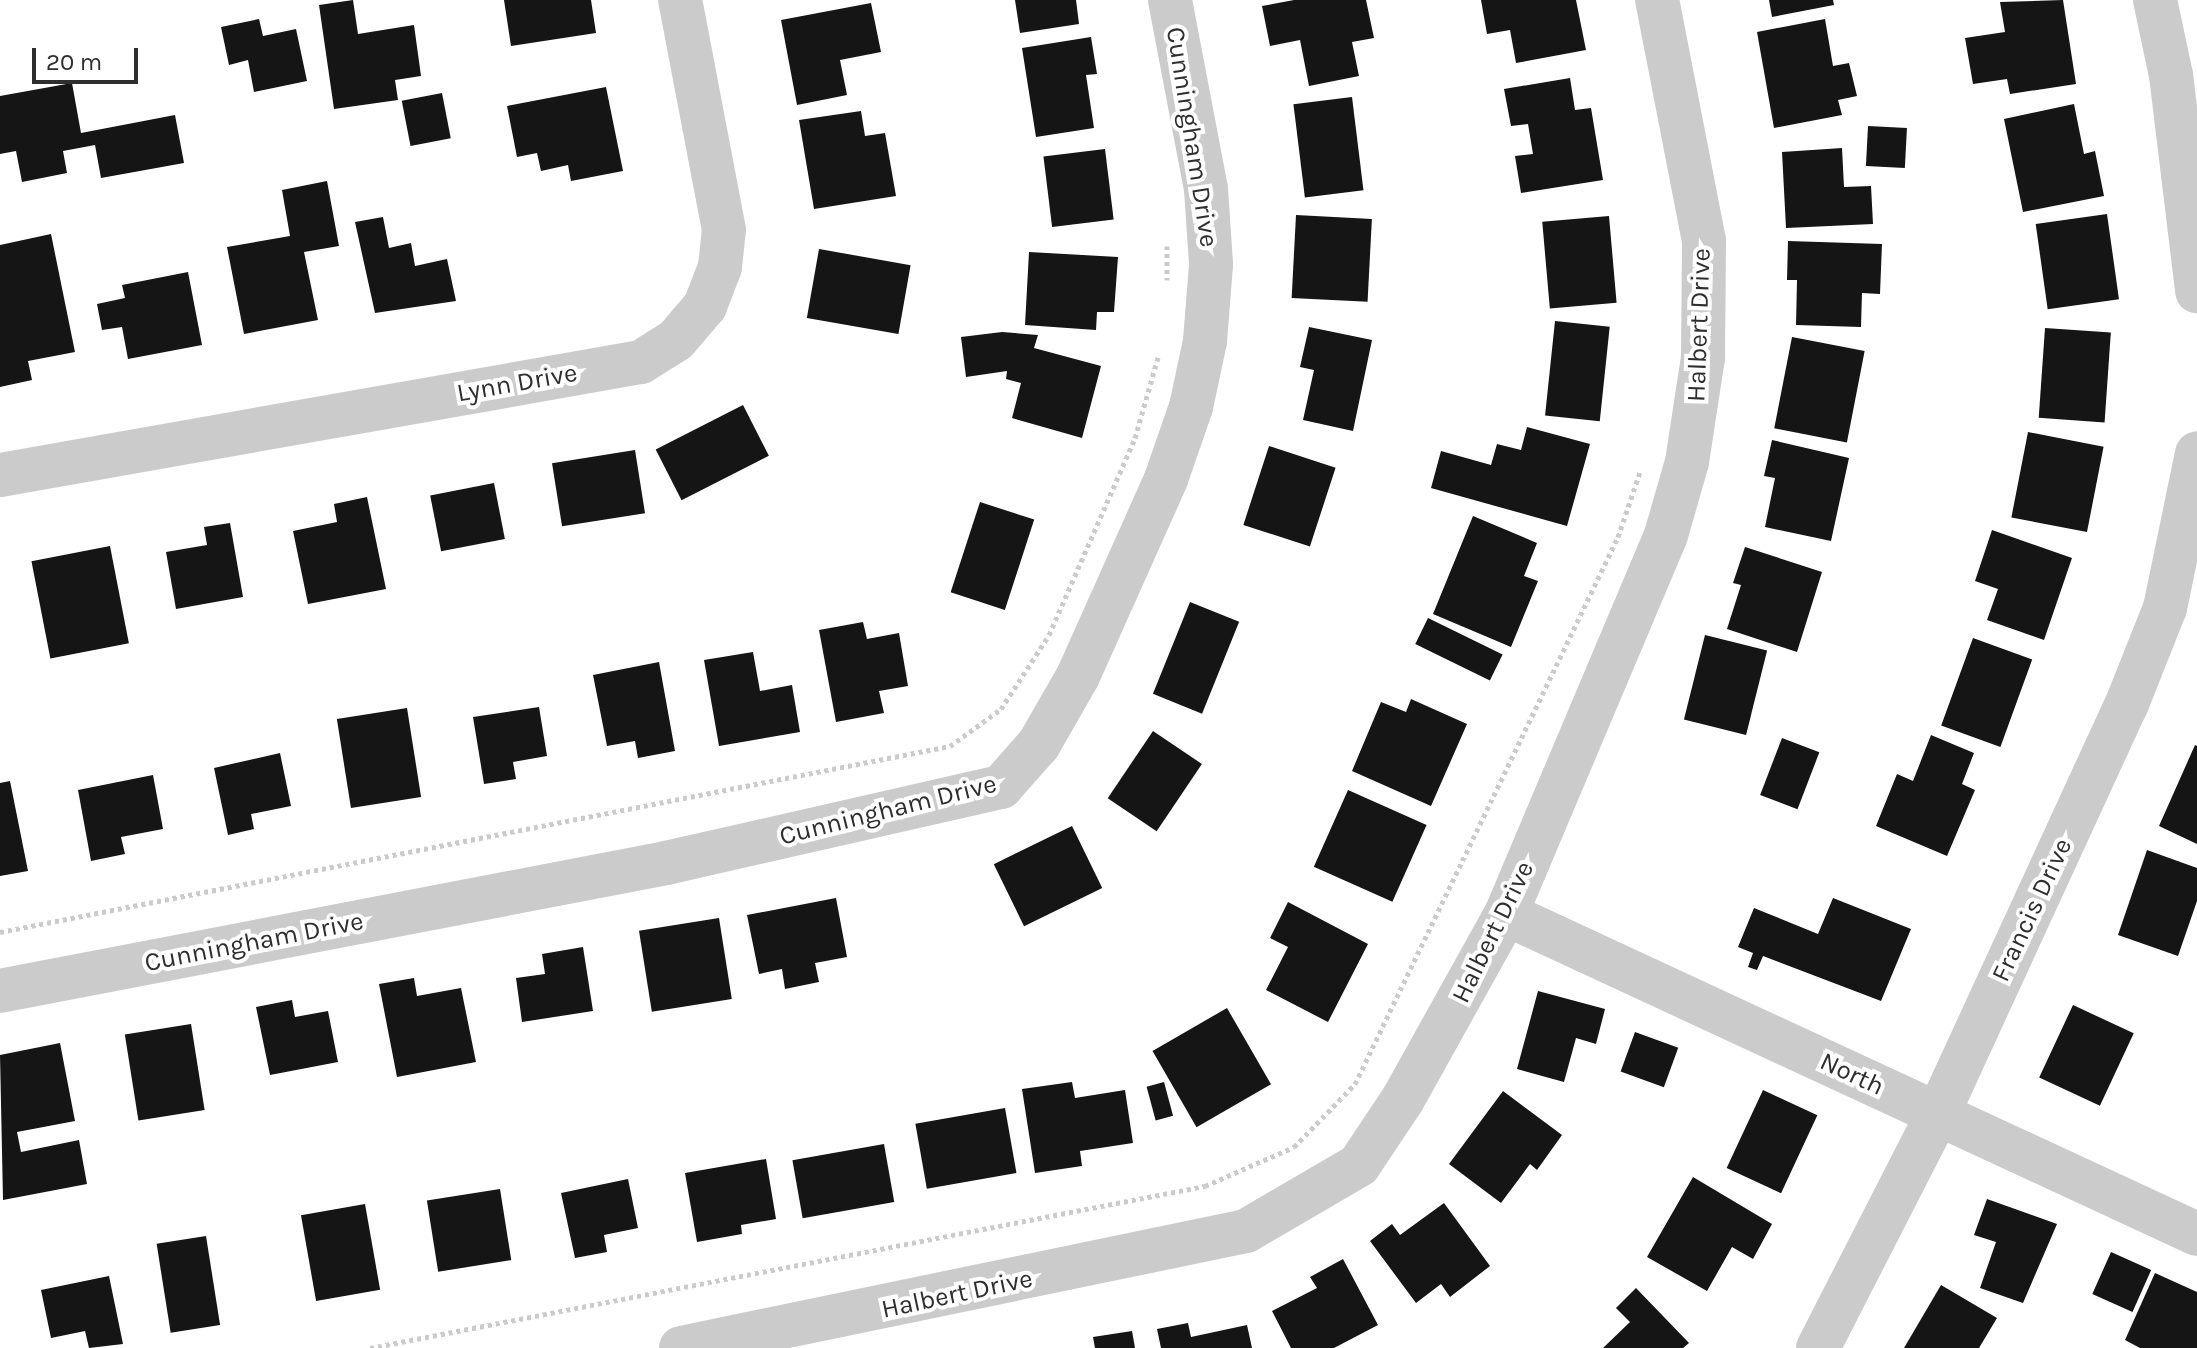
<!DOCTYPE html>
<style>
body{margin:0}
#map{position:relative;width:2197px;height:1348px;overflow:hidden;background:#fff;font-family:Karla,sans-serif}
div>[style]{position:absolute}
.building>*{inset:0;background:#151515;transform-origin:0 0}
.path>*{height:5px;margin-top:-2.5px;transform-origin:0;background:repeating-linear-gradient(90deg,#cbcbcb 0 4px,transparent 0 8px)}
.minor>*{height:44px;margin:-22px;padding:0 22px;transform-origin:22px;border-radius:22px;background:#cbcbcb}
span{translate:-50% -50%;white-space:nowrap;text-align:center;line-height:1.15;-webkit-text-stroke:8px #fff;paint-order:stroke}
.street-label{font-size:26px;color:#2e2e2e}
.scale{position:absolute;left:32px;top:48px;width:106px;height:36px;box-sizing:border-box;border:4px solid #2e2e2e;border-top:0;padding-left:10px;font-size:24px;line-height:28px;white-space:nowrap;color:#2e2e2e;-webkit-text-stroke:6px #fff;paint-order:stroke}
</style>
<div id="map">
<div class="building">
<i style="clip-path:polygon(353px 0,358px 34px,414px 25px,421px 76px,395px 80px,398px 100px,334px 109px,319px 5px)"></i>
<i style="clip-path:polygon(504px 0,591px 0,596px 33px,511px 46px)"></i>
<i style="clip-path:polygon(1015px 0,1076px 0,1079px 24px,1020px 33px)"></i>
<i style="clip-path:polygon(1294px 0,1366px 0,1374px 38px,1352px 42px,1359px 76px,1309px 86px,1300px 40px,1270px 46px,1262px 6px)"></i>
<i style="clip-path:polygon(1481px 0,1576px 0,1586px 50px,1516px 63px,1510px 30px,1487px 34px)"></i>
<i style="clip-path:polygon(1769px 0,1833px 0,1834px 5px,1772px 17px)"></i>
<i style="clip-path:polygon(2063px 0,2076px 84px,2010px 94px,2007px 79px,1973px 84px,1965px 38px,2005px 32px,2000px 2px)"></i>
<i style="clip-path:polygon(871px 3px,881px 52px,840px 60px,847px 95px,797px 105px,781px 20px)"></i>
<i style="clip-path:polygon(259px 19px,263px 36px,296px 29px,307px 81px,254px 92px,248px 60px,229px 65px,221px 27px)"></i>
<i style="clip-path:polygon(1825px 19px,1833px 66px,1849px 63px,1857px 96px,1838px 100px,1842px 115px,1774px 128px,1757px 32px)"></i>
<i style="clip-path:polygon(1091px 37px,1097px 74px,1086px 75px,1094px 128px,1036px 137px,1022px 48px)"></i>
<i style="clip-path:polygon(1570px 78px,1575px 110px,1591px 108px,1603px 180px,1521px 193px,1515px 156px,1533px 154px,1528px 124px,1511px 126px,1504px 89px)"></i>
<i style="clip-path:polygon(72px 83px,81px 133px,175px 115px,184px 163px,101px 178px,95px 145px,63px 151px,67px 173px,22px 182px,16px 151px,0 154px,0 96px)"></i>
<i style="clip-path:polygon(606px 87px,623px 171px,571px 181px,568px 165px,541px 171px,537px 153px,517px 157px,507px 106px)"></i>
<i style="left:442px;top:93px;width:46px;height:41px;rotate:79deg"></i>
<i style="left:1352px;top:97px;width:94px;height:59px;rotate:83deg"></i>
<i style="clip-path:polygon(2074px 104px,2084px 154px,2095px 151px,2104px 196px,2023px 212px,2004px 119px)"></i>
<i style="clip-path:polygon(861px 111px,865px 136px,885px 133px,896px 196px,814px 209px,799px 120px)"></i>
<i style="left:1868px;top:126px;width:39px;height:40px;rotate:3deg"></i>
<i style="clip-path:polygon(1842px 148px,1844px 187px,1871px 186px,1873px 224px,1786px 228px,1782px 152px)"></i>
<i style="left:1105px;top:149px;width:71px;height:62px;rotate:83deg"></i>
<i style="clip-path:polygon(327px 181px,339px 246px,304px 252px,318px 320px,244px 334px,227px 247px,290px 236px,282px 190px)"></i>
<i style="left:2107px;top:214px;width:86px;height:72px;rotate:82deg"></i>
<i style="left:1296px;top:215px;width:76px;height:83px;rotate:3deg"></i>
<i style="left:1609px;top:216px;width:87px;height:67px;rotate:85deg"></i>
<i style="clip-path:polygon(383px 217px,389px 248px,411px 243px,415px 266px,447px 259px,456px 301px,375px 313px,355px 222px)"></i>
<i style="clip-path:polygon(51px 234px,75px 352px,28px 361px,32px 380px,0 387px,0 245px)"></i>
<i style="clip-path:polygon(1788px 241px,1882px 244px,1880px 294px,1862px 293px,1861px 327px,1796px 325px,1797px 280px,1787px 280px)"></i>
<i style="left:819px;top:249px;width:93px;height:70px;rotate:10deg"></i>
<i style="clip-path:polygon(1029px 252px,1118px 257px,1114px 312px,1097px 312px,1096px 330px,1025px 325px)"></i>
<i style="clip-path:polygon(188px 272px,202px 345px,128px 359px,122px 327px,102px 330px,97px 304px,125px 298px,122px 285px)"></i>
<i style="left:1555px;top:321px;width:55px;height:95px;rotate:6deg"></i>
<i style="clip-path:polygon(1309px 327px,1372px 340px,1353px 431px,1303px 420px,1314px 370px,1300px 367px)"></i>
<i style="left:2045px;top:328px;width:66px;height:90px;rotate:4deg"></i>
<i style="clip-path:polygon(1002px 332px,1038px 335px,1034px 348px,1101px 366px,1082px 438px,1012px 418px,1021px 383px,1006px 379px,1007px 371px,966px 377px,961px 337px)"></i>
<i style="left:1792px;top:337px;width:74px;height:93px;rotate:11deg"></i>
<i style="left:743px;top:405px;width:57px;height:98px;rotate:63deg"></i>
<i style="clip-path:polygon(1527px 427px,1590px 444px,1567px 526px,1431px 488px,1441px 451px,1491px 465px,1497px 444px,1521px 450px)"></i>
<i style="left:2028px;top:432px;width:77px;height:87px;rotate:11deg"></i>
<i style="clip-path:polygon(1772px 440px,1849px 458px,1831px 541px,1765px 527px,1775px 478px,1764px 476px)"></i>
<i style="left:1269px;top:446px;width:70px;height:83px;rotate:18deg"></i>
<i style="left:635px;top:450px;width:64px;height:84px;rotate:81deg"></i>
<i style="left:494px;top:483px;width:57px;height:65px;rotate:79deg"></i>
<i style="clip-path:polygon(367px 497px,386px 589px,308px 604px,293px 531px,337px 522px,334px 504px)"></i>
<i style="left:980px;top:502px;width:57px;height:95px;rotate:18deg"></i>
<i style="clip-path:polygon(1473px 516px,1537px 543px,1524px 576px,1538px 581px,1511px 647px,1433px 614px)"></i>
<i style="clip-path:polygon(230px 523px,243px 597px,176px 609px,166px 552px,207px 545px,204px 527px)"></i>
<i style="clip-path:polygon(1992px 530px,2072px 558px,2044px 640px,1987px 620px,1998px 589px,1975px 581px)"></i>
<i style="left:110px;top:546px;width:99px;height:80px;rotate:79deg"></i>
<i style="clip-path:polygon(1745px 547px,1822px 572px,1797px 652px,1727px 629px,1741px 585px,1733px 583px)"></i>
<i style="left:1190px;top:602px;width:53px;height:99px;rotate:22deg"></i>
<i style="left:1428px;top:618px;width:83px;height:29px;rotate:26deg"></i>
<i style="clip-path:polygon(863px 622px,867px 639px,899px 633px,908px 686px,879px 691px,884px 713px,836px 722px,819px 630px)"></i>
<i style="left:1705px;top:635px;width:64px;height:87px;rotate:14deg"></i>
<i style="left:1973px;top:638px;width:63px;height:93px;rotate:20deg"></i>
<i style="clip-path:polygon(753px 652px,760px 691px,792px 685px,800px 732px,719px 746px,704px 660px)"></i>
<i style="clip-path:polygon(659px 662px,675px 751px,638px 758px,635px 741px,607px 746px,593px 675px)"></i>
<i style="clip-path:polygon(1411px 699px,1467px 724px,1431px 806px,1352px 771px,1381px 702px,1406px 712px)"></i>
<i style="clip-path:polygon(539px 707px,547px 756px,513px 762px,516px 779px,484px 784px,473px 717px)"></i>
<i style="left:407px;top:708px;width:90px;height:71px;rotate:81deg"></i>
<i style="left:1153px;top:731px;width:59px;height:81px;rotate:34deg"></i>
<i style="clip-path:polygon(1931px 735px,1974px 753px,1962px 784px,1975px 790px,1947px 856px,1876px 826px,1897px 774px,1913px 781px)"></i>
<i style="left:1782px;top:738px;width:40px;height:61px;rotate:21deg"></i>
<i style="clip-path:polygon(2195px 745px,2197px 746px,2197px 844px,2159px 826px)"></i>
<i style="clip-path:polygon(280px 753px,291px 806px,251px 814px,254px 829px,228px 835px,214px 768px)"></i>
<i style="clip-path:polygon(153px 775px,163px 829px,121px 837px,125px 854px,91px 861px,78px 790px)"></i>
<i style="clip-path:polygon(10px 781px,28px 871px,0 876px,0 783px)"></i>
<i style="left:1348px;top:790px;width:86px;height:84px;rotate:24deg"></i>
<i style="left:1072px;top:826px;width:69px;height:87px;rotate:64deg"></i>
<i style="clip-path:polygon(2147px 850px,2197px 868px,2197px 901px,2178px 956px,2118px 935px)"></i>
<i style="clip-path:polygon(836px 898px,847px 957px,815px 963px,819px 982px,785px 989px,782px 969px,759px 974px,747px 915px)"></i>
<i style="clip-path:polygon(1833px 898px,1911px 929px,1881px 1001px,1763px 956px,1757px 970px,1748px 967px,1753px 953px,1738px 947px,1754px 908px,1818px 934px)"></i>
<i style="clip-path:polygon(1288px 902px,1368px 944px,1328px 1022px,1266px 990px,1288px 947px,1270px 938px)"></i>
<i style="left:719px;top:918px;width:82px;height:81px;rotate:81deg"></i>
<i style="clip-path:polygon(583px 947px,593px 1011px,522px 1022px,516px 978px,545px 974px,542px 954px)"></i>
<i style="clip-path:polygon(414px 978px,417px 996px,461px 988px,476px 1062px,397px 1077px,379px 984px)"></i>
<i style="clip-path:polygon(1538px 991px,1605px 1009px,1596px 1044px,1576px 1038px,1564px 1082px,1517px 1069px)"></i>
<i style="clip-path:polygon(292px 1000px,295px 1017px,328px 1011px,338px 1062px,270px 1075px,256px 1007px)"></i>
<i style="left:2073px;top:1005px;width:67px;height:80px;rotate:25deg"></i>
<i style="left:1227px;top:1008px;width:88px;height:86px;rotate:60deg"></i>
<i style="left:191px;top:1024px;width:87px;height:67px;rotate:81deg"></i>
<i style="left:1635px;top:1032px;width:46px;height:42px;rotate:20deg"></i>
<i style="clip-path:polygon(60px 1043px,75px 1121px,17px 1132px,21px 1152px,79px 1140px,87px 1184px,3px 1200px,0 1055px)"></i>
<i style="clip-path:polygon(1072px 1082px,1075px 1098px,1125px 1090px,1133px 1143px,1080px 1151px,1082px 1166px,1035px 1173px,1022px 1089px)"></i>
<i style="left:1164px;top:1082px;width:35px;height:18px;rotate:75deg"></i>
<i style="left:1763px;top:1090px;width:60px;height:86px;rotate:25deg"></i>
<i style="clip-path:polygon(1503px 1091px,1562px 1135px,1537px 1170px,1530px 1164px,1501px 1203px,1449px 1164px)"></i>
<i style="left:1005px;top:1108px;width:66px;height:91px;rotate:80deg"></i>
<i style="left:884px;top:1144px;width:59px;height:93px;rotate:80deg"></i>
<i style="clip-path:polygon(766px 1159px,776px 1219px,741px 1225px,742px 1234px,697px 1242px,685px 1173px)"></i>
<i style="clip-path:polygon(1693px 1177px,1772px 1224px,1753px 1259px,1732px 1247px,1707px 1291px,1647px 1257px)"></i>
<i style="clip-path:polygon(628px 1179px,638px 1228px,604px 1235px,607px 1252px,575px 1258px,561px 1193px)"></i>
<i style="left:500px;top:1189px;width:72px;height:74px;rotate:81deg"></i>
<i style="clip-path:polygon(1987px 1199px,2057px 1224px,2023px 1303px,1980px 1288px,1996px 1242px,1974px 1235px)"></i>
<i style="clip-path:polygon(1444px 1203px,1490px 1266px,1450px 1297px,1441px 1284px,1416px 1303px,1370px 1241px,1392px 1224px,1400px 1235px)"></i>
<i style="left:365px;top:1204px;width:87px;height:65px;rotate:80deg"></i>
<i style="left:206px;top:1236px;width:90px;height:50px;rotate:81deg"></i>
<i style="left:2111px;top:1252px;width:44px;height:46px;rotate:24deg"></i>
<i style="clip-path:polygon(1343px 1259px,1378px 1325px,1334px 1348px,1291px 1348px,1272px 1311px,1317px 1288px,1310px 1277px)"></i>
<i style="clip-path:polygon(2155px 1273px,2197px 1292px,2197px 1348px,2140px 1348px,2125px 1340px)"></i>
<i style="clip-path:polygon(109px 1276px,123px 1344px,89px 1348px,85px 1331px,51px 1338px,41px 1290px)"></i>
<i style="clip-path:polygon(1941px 1285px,1997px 1318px,1979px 1348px,1904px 1348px)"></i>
<i style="clip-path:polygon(1636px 1288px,1689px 1343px,1683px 1348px,1603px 1348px,1630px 1322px,1616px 1308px)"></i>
<i style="clip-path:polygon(1188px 1323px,1191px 1337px,1247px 1325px,1252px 1348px,1161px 1348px,1157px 1329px)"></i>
<i style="clip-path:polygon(1132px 1331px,1135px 1348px,1095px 1348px,1093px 1337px)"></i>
</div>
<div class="path">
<i style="left:1167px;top:246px;width:34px;rotate:90deg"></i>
<i style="left:0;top:932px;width:968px;rotate:-11.08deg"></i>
<i style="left:950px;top:746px;width:63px;rotate:-36deg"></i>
<i style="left:1001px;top:709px;width:88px;rotate:-57deg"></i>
<i style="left:1049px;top:635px;width:215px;rotate:-66.4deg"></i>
<i style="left:1135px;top:438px;width:84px;rotate:-74.1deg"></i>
<i style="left:370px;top:1348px;width:851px;rotate:-10.98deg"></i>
<i style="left:1205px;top:1186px;width:97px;rotate:-23.7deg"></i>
<i style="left:1294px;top:1147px;width:88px;rotate:-45.9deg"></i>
<i style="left:1355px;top:1084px;width:607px;rotate:-64.32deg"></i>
<i style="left:1618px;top:537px;width:69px;rotate:-71.3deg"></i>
</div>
<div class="minor">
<i style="left:2155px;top:0;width:77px;rotate:78deg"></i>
<i style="left:2171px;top:75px;width:218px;rotate:83.1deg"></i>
<i style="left:0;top:475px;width:651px;rotate:-10deg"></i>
<i style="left:641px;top:362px;width:41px;rotate:-32.2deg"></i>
<i style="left:676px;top:340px;width:45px;rotate:-49.5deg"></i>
<i style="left:705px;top:306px;width:42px;rotate:-69deg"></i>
<i style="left:720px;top:267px;width:37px;rotate:-84deg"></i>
<i style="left:724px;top:230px;width:234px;rotate:-100.8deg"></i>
<i style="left:1506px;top:914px;width:761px;rotate:24.85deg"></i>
<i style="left:0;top:991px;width:678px;rotate:-10.88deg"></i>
<i style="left:666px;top:863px;width:344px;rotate:-12.8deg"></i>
<i style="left:1001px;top:787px;width:57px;rotate:-48.5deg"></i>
<i style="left:1039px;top:744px;width:78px;rotate:-60.2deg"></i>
<i style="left:1078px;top:676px;width:216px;rotate:-65.9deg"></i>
<i style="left:1166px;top:479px;width:76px;rotate:-70.9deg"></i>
<i style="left:1191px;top:407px;width:67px;rotate:-78deg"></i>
<i style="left:1205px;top:341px;width:77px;rotate:-85.5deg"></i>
<i style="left:1211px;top:264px;width:75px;rotate:-93.8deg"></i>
<i style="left:1206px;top:189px;width:192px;rotate:-100.8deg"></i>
<i style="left:681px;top:1348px;width:577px;rotate:-11.7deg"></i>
<i style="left:1246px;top:1231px;width:131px;rotate:-30.3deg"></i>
<i style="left:1359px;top:1165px;width:79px;rotate:-56.3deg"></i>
<i style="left:1403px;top:1099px;width:212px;rotate:-60.9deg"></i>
<i style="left:1506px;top:914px;width:411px;rotate:-67.1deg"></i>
<i style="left:1666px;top:535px;width:76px;rotate:-74deg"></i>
<i style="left:1687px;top:462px;width:105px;rotate:-81.3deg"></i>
<i style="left:1703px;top:358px;width:117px;rotate:-89.5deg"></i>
<i style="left:1704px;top:241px;width:246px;rotate:-101deg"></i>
<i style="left:1818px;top:1348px;width:263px;rotate:-62.9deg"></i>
<i style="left:1938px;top:1114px;width:449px;rotate:-65.3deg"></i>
<i style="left:2126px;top:706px;width:105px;rotate:-68.3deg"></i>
<i style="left:2165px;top:608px;width:158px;rotate:-78.3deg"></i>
</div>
<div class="street-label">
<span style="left:1192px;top:137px;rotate:81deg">Cunningham Drive</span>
<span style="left:1699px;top:325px;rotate:-88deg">Halbert Drive</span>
<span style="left:517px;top:383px;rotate:-10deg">Lynn Drive</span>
<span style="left:888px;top:810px;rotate:-14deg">Cunningham Drive</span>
<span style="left:2032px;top:910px;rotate:-65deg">Francis Drive</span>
<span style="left:1493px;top:932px;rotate:-64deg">Halbert Drive</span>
<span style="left:254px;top:942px;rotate:-11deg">Cunningham Drive</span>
<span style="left:1852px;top:1074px;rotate:25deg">North</span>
<span style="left:957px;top:1294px;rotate:-12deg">Halbert Drive</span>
</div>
<div class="scale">20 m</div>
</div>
